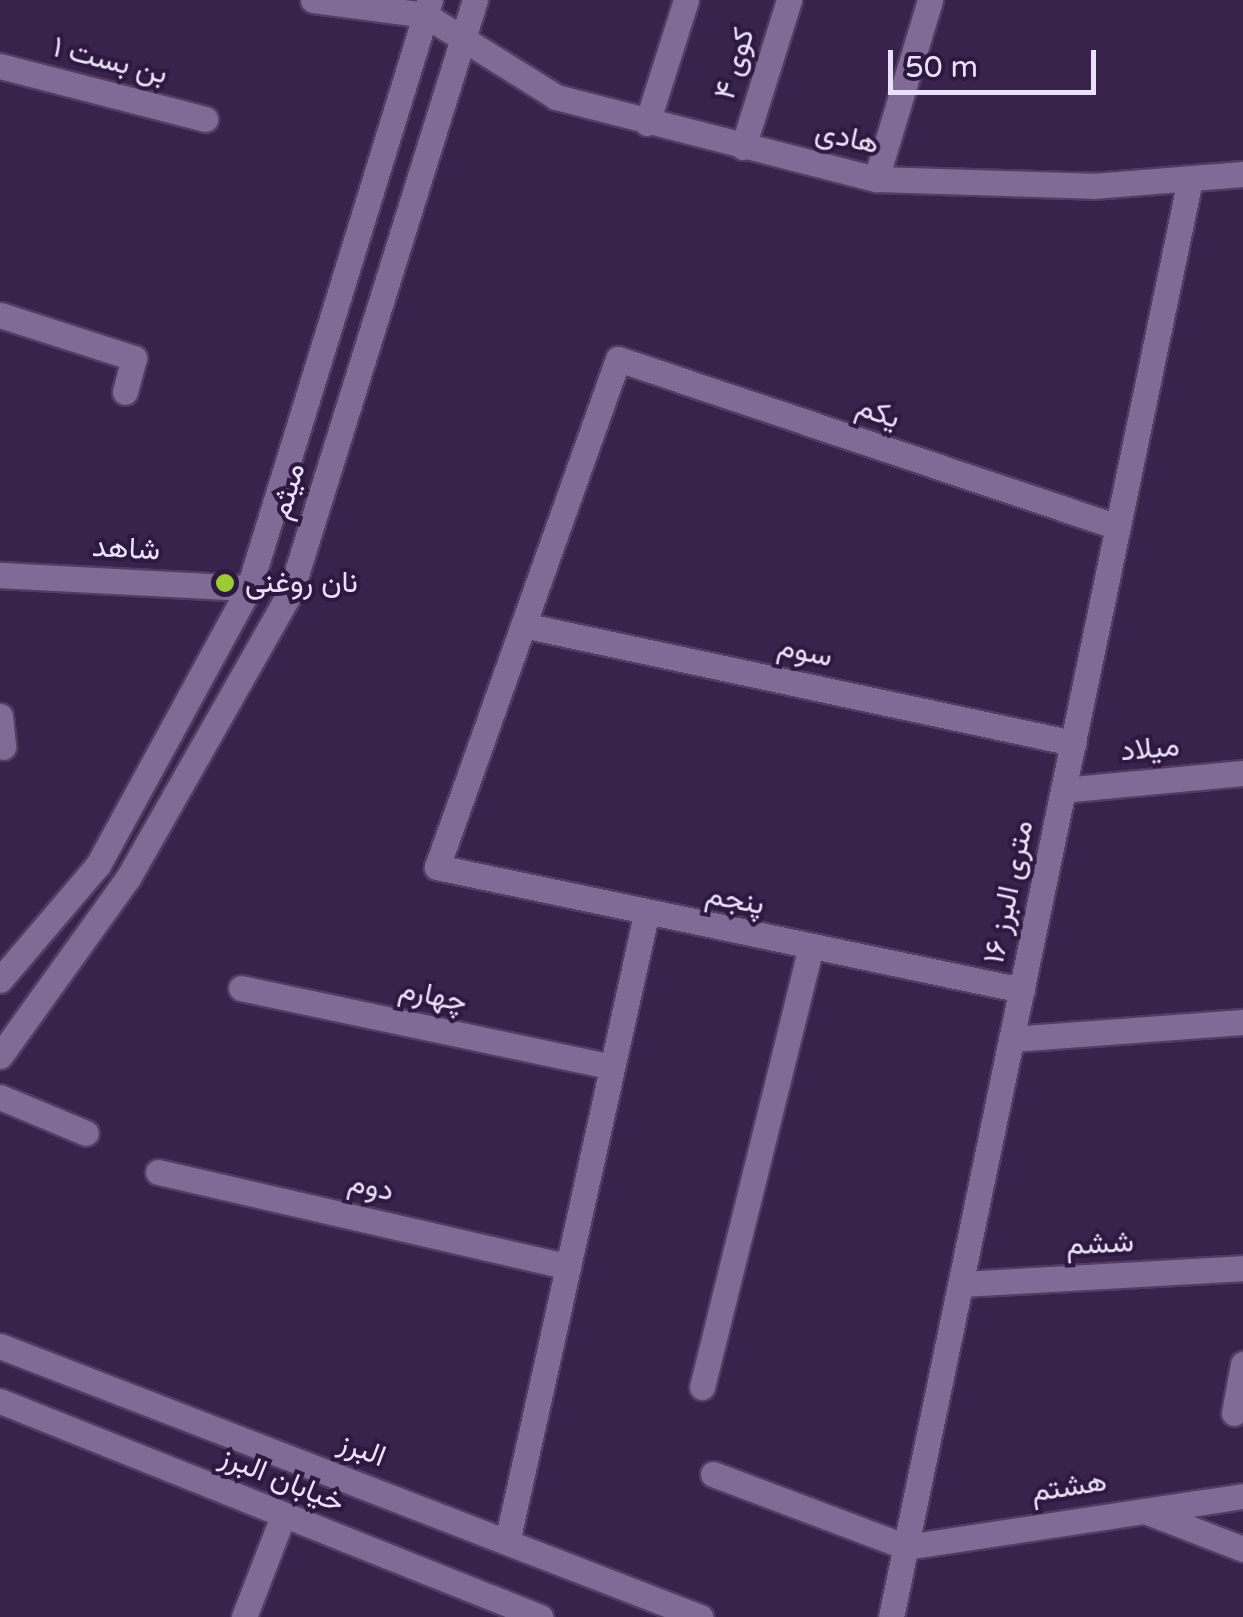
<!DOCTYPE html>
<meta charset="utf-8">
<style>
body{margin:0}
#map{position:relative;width:1243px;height:1617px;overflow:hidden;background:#37234b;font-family:"Varela Round",Vazirmatn,sans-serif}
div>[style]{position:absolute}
.roads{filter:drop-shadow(2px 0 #503d60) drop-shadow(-2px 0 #503d60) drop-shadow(0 2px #503d60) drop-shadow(0 -2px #503d60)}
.street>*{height:25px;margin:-12.5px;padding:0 12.5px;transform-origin:12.5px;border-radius:12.5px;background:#806b97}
.secondary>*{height:25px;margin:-12.5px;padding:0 12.5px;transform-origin:12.5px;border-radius:12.5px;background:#806b97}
.dots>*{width:28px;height:28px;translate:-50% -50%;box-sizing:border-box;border:5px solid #2d1940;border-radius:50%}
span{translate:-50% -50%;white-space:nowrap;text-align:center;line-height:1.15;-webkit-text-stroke:8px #2d1940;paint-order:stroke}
.street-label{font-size:30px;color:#ebe0f9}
.poi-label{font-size:30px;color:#ebe0f9}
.left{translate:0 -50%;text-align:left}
.scale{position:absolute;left:888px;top:50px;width:208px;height:45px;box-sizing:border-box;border:5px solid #ebe0f9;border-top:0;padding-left:12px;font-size:30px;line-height:35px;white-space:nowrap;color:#ebe0f9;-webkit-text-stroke:8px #2d1940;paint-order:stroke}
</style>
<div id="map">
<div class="roads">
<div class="street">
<i style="left:313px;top:0;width:113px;rotate:7.6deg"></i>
<i style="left:425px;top:15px;width:155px;rotate:32deg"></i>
<i style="left:556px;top:97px;width:330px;rotate:14.4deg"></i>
<i style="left:876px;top:179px;width:217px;rotate:1.8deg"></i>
<i style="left:1093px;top:186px;width:150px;rotate:-4.6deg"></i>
<i style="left:0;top:66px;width:212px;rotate:14.5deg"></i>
<i style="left:647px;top:123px;width:129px;rotate:-72.4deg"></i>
<i style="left:743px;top:147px;width:154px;rotate:-72.6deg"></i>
<i style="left:876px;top:179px;width:187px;rotate:-73.2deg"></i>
<i style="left:0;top:315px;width:141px;rotate:17.8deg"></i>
<i style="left:134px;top:358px;width:35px;rotate:105deg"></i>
<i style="left:0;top:575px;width:249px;rotate:3deg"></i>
<i style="left:523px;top:625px;width:563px;rotate:12.11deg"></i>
<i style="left:0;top:716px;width:31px;rotate:84deg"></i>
<i style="left:1063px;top:790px;width:181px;rotate:-5.4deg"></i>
<i style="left:241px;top:988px;width:379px;rotate:12deg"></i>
<i style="left:1022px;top:990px;width:598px;rotate:-168.13deg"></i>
<i style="left:437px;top:867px;width:539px;rotate:-70.39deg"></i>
<i style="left:618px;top:359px;width:527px;rotate:18.57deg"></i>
<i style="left:1011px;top:1039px;width:233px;rotate:-4.2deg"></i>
<i style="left:0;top:1097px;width:93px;rotate:22.7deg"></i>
<i style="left:158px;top:1172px;width:421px;rotate:13deg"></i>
<i style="left:961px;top:1284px;width:282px;rotate:-3.2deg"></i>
<i style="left:702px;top:1387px;width:452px;rotate:-76.1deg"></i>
<i style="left:1234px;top:1413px;width:50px;rotate:-79.6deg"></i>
<i style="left:713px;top:1474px;width:206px;rotate:20.7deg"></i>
<i style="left:906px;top:1547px;width:341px;rotate:-8.6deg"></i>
<i style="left:1145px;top:1511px;width:105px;rotate:21.2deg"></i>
<i style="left:507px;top:1542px;width:642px;rotate:-77.5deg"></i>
<i style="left:244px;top:1617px;width:108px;rotate:-68.9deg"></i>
<i style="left:891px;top:1617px;width:1469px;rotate:-78.25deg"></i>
</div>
<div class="secondary">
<i style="left:0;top:980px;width:151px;rotate:-49.6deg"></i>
<i style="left:98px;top:865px;width:315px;rotate:-61.4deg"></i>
<i style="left:249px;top:588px;width:615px;rotate:-72.89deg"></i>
<i style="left:0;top:1056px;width:219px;rotate:-54.3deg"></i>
<i style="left:128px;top:878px;width:330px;rotate:-60.4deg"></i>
<i style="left:291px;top:591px;width:619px;rotate:-72.71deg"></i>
<i style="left:0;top:1346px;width:751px;rotate:21.16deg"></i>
<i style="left:0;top:1401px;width:582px;rotate:21.8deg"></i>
</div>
</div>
<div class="dots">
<i style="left:225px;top:583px;background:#9acb34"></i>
</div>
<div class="street-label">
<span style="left:110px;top:61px;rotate:14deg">بن بست ۱</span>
<span style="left:735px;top:64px;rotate:-73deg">کوی ۴</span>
<span style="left:847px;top:138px;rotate:12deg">هادی</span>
<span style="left:878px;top:413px;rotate:19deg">یکم</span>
<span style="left:288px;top:491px;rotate:-73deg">میثم</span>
<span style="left:126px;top:549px;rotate:3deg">شاهد</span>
<span style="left:805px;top:652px;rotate:12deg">سوم</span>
<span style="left:1150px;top:749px;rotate:-5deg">میلاد</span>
<span style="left:1009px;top:892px;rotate:-78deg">۱۶ متری البرز</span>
<span style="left:735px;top:900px;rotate:11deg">پنجم</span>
<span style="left:433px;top:996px;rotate:12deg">چهارم</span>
<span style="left:371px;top:1187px;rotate:13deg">دوم</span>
<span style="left:1100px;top:1244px;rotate:-3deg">ششم</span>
<span style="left:362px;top:1450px;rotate:21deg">البرز</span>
<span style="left:282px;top:1480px;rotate:22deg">خیابان البرز</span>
<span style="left:1069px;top:1487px;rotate:-9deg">هشتم</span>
</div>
<div class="poi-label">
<span class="left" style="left:245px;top:583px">نان روغنی</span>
</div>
<div class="scale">50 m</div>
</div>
